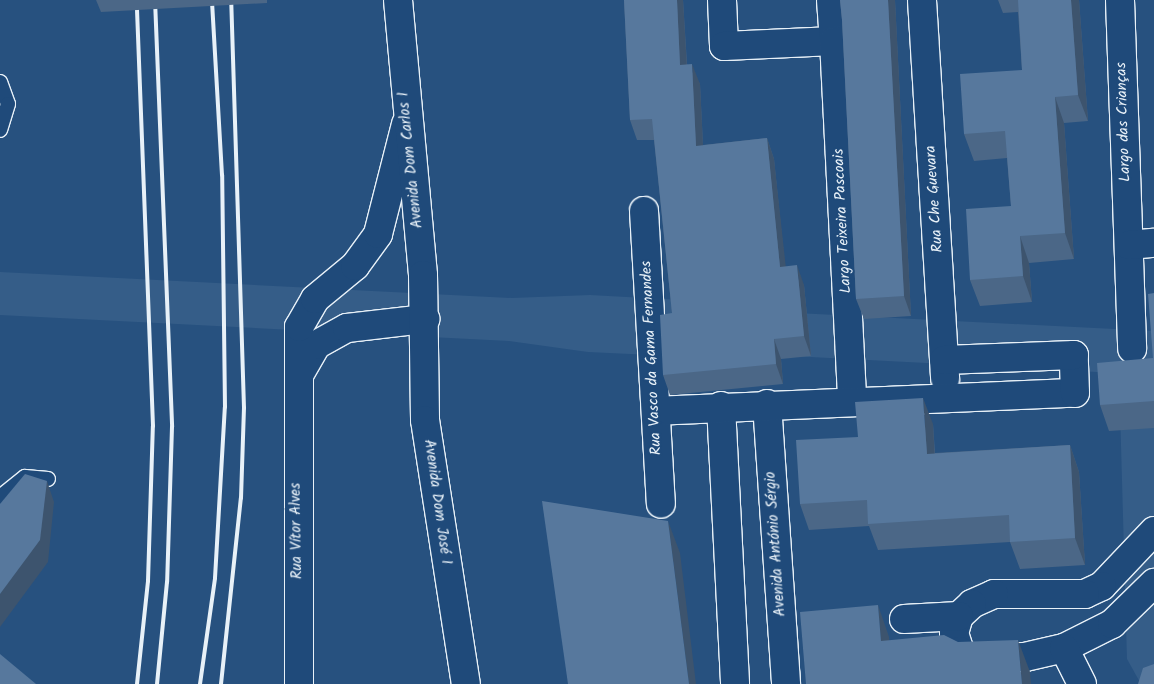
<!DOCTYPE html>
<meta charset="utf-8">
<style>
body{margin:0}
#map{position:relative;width:1154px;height:684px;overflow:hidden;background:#27517f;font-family:Kalam,sans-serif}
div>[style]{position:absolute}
.built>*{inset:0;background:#355d88}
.roads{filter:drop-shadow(1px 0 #e8f1f8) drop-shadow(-1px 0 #e8f1f8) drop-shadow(0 1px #e8f1f8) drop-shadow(0 -1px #e8f1f8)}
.lane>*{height:14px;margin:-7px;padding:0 7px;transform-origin:7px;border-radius:7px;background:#1f4a7a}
.street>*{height:28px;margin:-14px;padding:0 14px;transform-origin:14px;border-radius:14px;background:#1f4a7a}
.secondary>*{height:28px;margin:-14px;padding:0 14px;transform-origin:14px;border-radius:14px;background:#1f4a7a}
.rail>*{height:4px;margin:-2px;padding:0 2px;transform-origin:2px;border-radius:2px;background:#e8f1f8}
.wall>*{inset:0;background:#4b6787}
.shaded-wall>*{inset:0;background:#3d546e}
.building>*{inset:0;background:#57789d}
span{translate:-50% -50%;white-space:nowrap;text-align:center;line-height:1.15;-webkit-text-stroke:4px #1f4a7a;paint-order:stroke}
.street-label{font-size:15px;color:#e8f1f8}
</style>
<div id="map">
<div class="built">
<i style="clip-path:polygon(0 272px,512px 298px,590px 295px,718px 302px,718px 309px,1154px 331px,1154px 375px,716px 352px,715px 358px,588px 352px,509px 341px,0 315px)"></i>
<i style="clip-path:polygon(1154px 408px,1154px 684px,1141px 684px,1127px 659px,1120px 409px)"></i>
</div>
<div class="roads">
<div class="lane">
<i style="left:0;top:82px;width:23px;rotate:70deg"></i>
<i style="left:8px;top:104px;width:27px;rotate:107deg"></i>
<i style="left:0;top:497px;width:32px;rotate:-39deg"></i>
<i style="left:25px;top:477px;width:23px;rotate:5deg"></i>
</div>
<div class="street">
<i style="left:722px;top:0;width:46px;rotate:87.5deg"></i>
<i style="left:724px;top:46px;width:110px;rotate:-2.6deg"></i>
<i style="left:834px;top:41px;width:41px;rotate:-94.2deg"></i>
<i style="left:922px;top:0;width:379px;rotate:86.5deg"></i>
<i style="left:1120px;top:0;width:349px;rotate:88deg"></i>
<i style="left:834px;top:41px;width:360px;rotate:87.1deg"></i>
<i style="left:644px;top:211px;width:293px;rotate:86.7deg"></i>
<i style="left:1129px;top:245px;width:25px;rotate:-5deg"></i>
<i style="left:299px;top:375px;width:34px;rotate:-60deg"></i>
<i style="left:316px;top:345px;width:35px;rotate:-29deg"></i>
<i style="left:347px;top:328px;width:79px;rotate:-6.6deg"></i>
<i style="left:767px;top:404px;width:281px;rotate:86.1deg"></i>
<i style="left:721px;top:406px;width:278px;rotate:87.1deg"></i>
<i style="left:656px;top:411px;width:419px;rotate:-2.5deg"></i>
<i style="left:1075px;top:393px;width:38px;rotate:-92deg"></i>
<i style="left:1074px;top:355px;width:130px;rotate:177.8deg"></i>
<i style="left:1154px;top:531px;width:76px;rotate:133.4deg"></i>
<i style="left:1102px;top:586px;width:19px;rotate:155deg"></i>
<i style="left:1085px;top:594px;width:91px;rotate:180deg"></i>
<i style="left:994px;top:594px;width:24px;rotate:156deg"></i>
<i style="left:972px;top:604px;width:18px;rotate:137deg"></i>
<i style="left:959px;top:616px;width:18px;rotate:106deg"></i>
<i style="left:954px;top:633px;width:19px;rotate:72deg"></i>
<i style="left:960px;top:651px;width:11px;rotate:38deg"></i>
<i style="left:969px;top:658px;width:56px;rotate:-1deg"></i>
<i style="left:1025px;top:657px;width:40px;rotate:-13deg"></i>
<i style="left:1064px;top:648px;width:54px;rotate:-26.6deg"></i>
<i style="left:1112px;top:624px;width:59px;rotate:-44.3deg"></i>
<i style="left:904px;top:619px;width:55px;rotate:-3.1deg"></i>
<i style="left:1064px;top:648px;width:40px;rotate:63.4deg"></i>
<i style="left:299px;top:684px;width:357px;rotate:-90deg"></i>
<i style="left:299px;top:327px;width:32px;rotate:-60deg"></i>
<i style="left:315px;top:299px;width:52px;rotate:-39.5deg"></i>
<i style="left:355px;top:266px;width:39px;rotate:-54deg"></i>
<i style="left:378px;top:234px;width:114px;rotate:-75.7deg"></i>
</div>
<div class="secondary">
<i style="left:398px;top:0;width:276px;rotate:84.8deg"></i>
<i style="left:423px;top:275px;width:145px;rotate:89.2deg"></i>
<i style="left:425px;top:420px;width:267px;rotate:81.2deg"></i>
</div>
</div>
<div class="rail">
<i style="left:155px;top:0;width:427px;rotate:87.7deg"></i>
<i style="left:172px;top:427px;width:155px;rotate:91.8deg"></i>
<i style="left:167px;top:582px;width:102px;rotate:95.6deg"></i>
<i style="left:137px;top:684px;width:104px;rotate:-83.9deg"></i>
<i style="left:148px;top:581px;width:155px;rotate:-88.2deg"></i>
<i style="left:153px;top:426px;width:426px;rotate:-92.2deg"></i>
<i style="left:200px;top:684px;width:107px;rotate:-81.9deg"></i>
<i style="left:215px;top:578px;width:171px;rotate:-86.7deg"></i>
<i style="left:225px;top:407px;width:232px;rotate:-90.7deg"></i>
<i style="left:222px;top:175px;width:175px;rotate:-93.3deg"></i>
<i style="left:221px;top:684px;width:187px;rotate:-83.9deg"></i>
<i style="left:241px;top:498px;width:90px;rotate:-88.1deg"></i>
<i style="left:244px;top:408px;width:408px;rotate:-91.8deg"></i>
</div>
<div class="wall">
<i style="clip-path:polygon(96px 0,267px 0,267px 3px,101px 12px)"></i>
<i style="clip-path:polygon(624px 0,683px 0,687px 64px,700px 84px,703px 145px,767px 138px,774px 159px,785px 266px,804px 285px,811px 356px,781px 359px,783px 384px,670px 395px,663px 375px,672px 313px,654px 140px,637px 140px,630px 120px)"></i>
<i style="clip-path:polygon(840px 0,895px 0,911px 316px,864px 319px,856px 299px,842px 20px)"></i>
<i style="clip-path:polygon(998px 0,1079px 0,1088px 121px,1064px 123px,1074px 259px,1029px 263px,1032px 302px,980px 306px,970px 280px,1011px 206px,1007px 158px,974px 161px,964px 134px,1022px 70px,1018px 12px,1003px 13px)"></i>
<i style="clip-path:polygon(1154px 293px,1154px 428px,1109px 431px,1100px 405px,1153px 358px)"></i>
<i style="clip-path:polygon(933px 424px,935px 453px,1070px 445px,1079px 472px,1085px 565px,1020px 569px,1010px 542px,878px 550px,869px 526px,809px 530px,800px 504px,858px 437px)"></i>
</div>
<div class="shaded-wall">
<i style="clip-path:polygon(677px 0,683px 0,688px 85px,680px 65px)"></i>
<i style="clip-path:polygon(888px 0,895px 0,911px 316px,904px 296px)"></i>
<i style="clip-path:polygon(1071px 0,1079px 0,1088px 121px,1078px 95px)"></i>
<i style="clip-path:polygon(692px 64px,700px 84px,704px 166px,696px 146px)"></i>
<i style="clip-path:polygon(1055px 97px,1064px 123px,1074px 259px,1065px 233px)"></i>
<i style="clip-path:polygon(767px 138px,774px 159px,788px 287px,780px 267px)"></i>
<i style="clip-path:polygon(1020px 236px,1029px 263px,1032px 302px,1023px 276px)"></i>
<i style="clip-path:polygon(797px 265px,804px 285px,811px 356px,804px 336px)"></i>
<i style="clip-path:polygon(774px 339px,781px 359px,783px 384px,776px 364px)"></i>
<i style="clip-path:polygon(923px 398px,933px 424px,936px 480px,927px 454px)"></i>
<i style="clip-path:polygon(1070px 445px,1079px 472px,1085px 565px,1075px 538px)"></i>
<i style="clip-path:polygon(47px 481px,54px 502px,48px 562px,0 627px,0 594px)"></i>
<i style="clip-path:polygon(668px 521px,680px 553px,696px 684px,689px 684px)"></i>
<i style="clip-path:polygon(878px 605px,889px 637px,892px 672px,881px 641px)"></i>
<i style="clip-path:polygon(1018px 640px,1030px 672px,1031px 684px,1022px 684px)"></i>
</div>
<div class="building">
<i style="clip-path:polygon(624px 0,677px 0,680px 65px,692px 64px,696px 146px,767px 138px,780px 267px,797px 265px,804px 336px,774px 339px,776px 364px,663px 375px,660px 315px,672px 313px,652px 119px,630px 120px)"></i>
<i style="clip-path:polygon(840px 0,888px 0,904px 296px,856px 299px,842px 20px)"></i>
<i style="clip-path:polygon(1018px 0,1071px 0,1078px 95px,1055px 97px,1065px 233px,1020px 236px,1023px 276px,970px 280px,966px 209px,1011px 206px,1005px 131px,964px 134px,960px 74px,1022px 70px)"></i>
<i style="clip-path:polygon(1154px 293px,1154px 401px,1100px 405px,1097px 363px,1153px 358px,1148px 294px)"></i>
<i style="clip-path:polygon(923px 398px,927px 454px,1070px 445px,1075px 538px,1010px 542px,1009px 515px,868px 524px,867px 500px,800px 504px,796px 440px,858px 437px,855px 402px)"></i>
<i style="clip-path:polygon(25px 474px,47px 481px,40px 540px,0 594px,0 504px)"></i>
<i style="clip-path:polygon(542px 501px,668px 521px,689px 684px,568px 684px)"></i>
<i style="clip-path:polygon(878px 605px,881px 641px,944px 635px,958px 642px,1018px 640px,1022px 684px,806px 684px,800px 612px)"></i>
<i style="clip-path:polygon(0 654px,36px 684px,0 684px)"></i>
<i style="clip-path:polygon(1154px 664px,1154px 684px,1138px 684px,1143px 668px)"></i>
</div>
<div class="street-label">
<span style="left:1124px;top:122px;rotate:-92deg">Largo das Crianças</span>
<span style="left:411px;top:160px;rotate:-96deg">Avenida Dom Carlos I</span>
<span style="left:935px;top:199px;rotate:-94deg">Rua Che Guevara</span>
<span style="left:843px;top:221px;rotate:-93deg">Largo Teixeira Pascoais</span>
<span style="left:652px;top:358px;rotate:-93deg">Rua Vasco da Gama Fernandes</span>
<span style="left:437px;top:502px;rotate:82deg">Avenida Dom José I</span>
<span style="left:297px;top:531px;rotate:-91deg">Rua Vítor Alves</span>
<span style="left:776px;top:544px;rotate:-94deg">Avenida António Sérgio</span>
</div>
</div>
